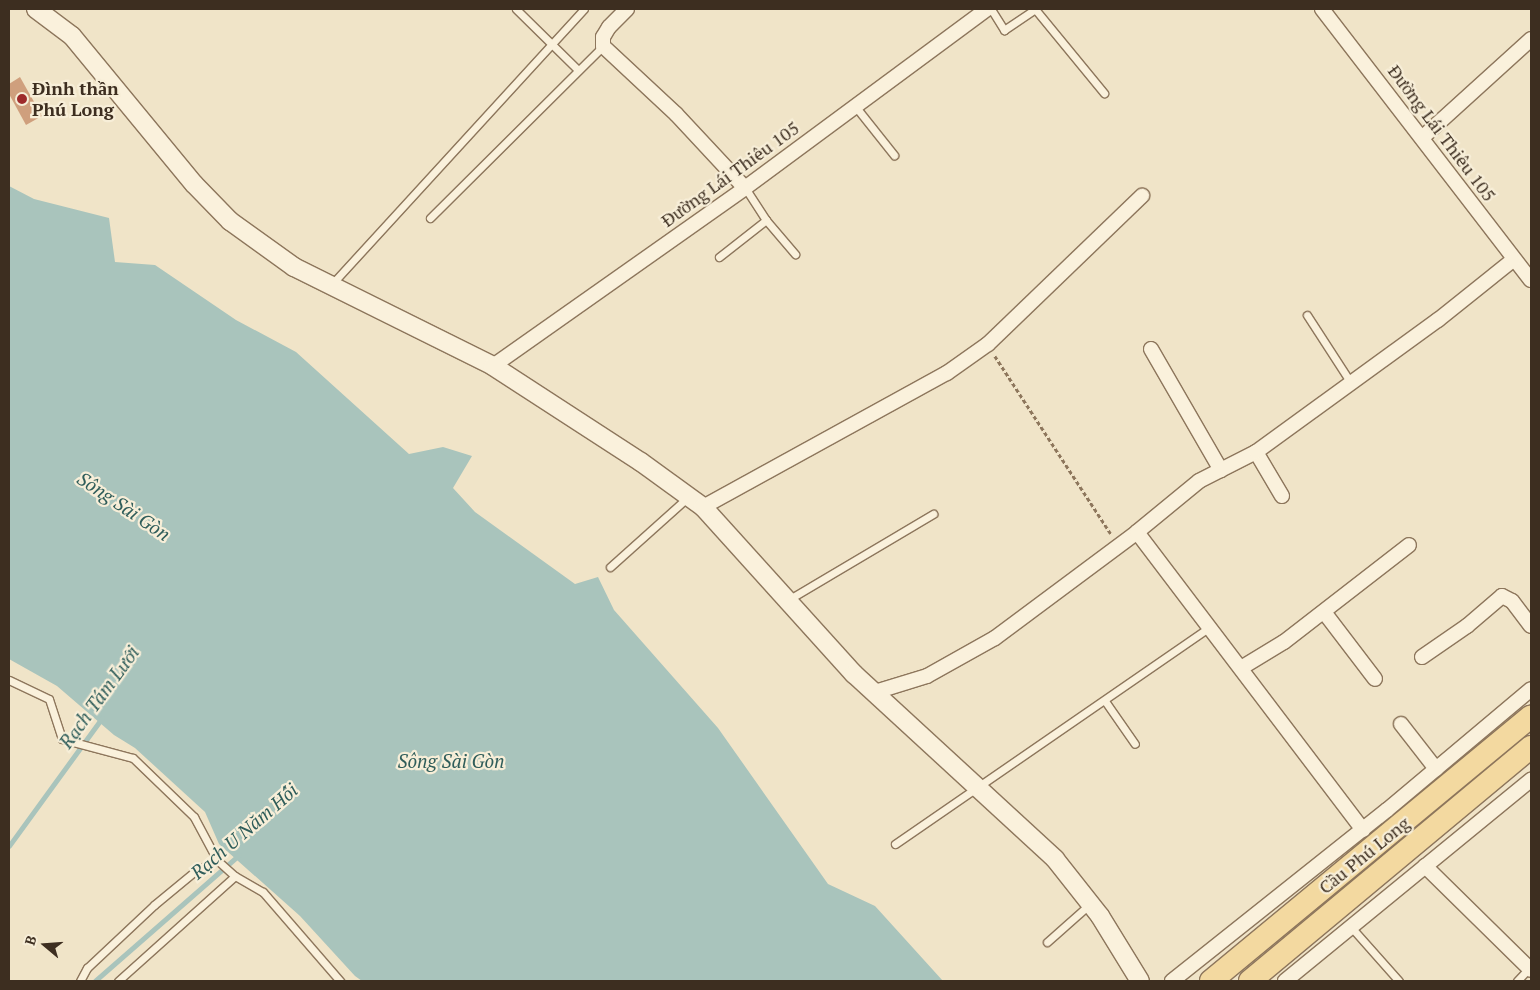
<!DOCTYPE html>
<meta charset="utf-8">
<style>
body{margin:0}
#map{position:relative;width:1540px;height:990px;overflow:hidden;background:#f0e4c8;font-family:"PT Serif",serif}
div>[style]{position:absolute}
.water>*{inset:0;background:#a9c4bc}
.stream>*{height:4.5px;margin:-2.25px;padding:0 2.25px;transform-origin:2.25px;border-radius:2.25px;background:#a9c4bc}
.building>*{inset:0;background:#cf9f7d}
.path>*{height:2.5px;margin-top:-1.25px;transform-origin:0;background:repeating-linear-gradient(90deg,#8d765c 0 4px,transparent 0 6.5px)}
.roads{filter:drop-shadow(1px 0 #8d765c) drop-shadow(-1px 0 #8d765c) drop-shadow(0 1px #8d765c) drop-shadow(0 -1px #8d765c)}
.service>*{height:7px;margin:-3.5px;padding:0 3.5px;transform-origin:3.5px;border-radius:3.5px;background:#faf1dc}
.minor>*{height:14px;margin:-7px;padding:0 7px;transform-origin:7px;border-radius:7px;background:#faf1dc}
.tertiary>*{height:18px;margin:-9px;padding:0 9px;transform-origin:9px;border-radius:9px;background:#faf1dc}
.primary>*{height:22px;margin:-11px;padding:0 11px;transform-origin:11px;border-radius:11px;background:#f3d9a0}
.dots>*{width:14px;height:14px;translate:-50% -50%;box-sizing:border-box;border:2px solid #f7eed8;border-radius:50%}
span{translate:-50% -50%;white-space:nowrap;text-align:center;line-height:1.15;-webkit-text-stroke:4.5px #f7eed8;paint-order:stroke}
.poi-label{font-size:18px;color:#3d2e20;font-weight:700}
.left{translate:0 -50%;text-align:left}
.street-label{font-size:18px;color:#3d2e20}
.water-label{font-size:19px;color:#2f5d5a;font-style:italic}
.frame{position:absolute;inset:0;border:10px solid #3d2e20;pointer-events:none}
.north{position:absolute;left:20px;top:920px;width:50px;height:50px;-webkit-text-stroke:4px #f7eed8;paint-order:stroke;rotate:288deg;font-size:14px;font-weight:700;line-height:20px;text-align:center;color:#3d2e20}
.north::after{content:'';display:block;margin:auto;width:18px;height:22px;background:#3d2e20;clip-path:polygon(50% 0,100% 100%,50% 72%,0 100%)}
</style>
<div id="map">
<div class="water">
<i style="clip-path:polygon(9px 186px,34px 199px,109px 218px,115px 262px,155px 265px,236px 320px,296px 352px,409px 454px,443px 447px,472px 456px,453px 488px,475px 512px,575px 584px,598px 577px,614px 610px,718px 728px,828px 884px,875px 906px,943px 981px,362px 981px,355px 976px,300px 916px,219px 844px,205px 812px,135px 748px,114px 735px,57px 686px,9px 659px)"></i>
</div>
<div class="stream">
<i style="left:9px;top:846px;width:158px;rotate:-54deg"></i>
<i style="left:95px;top:981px;width:191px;rotate:-41.2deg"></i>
</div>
<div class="building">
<i style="clip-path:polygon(20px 77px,42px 116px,26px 125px,9px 94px,9px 84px)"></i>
</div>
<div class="path">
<i style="left:995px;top:356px;width:212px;rotate:56.9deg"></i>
</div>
<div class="roads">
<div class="service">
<i style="left:516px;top:9px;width:87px;rotate:44.5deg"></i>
<i style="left:991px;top:9px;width:25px;rotate:58deg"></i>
<i style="left:1004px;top:30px;width:37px;rotate:-34deg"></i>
<i style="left:1035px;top:9px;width:109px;rotate:50.6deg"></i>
<i style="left:855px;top:106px;width:63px;rotate:51.5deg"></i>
<i style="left:430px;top:218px;width:244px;rotate:-44.8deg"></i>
<i style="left:766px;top:220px;width:45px;rotate:49.5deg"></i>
<i style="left:719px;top:257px;width:60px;rotate:-38.2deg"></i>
<i style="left:766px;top:220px;width:38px;rotate:-123deg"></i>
<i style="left:331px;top:285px;width:374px;rotate:-47.5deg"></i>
<i style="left:1307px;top:315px;width:81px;rotate:57.1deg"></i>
<i style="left:610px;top:567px;width:105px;rotate:-41.9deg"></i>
<i style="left:788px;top:600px;width:169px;rotate:-30.7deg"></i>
<i style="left:9px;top:680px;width:44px;rotate:25.4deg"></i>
<i style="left:49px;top:699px;width:42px;rotate:72deg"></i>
<i style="left:62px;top:739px;width:73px;rotate:15deg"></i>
<i style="left:133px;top:758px;width:85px;rotate:44deg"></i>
<i style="left:194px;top:817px;width:49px;rotate:61.9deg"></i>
<i style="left:217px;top:860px;width:24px;rotate:42deg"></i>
<i style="left:235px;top:876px;width:32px;rotate:30deg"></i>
<i style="left:263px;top:892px;width:118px;rotate:49.1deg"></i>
<i style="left:1105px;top:701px;width:52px;rotate:55.1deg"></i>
<i style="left:895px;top:844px;width:383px;rotate:-34.6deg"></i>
<i style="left:1351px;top:927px;width:72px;rotate:48.4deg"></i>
<i style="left:1047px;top:942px;width:57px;rotate:-41.5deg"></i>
<i style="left:80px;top:981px;width:15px;rotate:-62deg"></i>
<i style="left:87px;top:968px;width:92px;rotate:-43.2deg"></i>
<i style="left:154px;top:905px;width:52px;rotate:-39.5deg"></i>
<i style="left:194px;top:872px;width:26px;rotate:-28deg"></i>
<i style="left:118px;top:981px;width:157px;rotate:-41.9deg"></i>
<i style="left:1517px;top:981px;width:18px;rotate:-47deg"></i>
</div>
<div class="minor">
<i style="left:627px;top:9px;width:25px;rotate:135deg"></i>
<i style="left:609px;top:27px;width:12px;rotate:121deg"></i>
<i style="left:603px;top:37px;width:9px;rotate:90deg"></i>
<i style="left:603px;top:46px;width:100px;rotate:43deg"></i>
<i style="left:676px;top:114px;width:101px;rotate:47deg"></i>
<i style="left:1322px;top:9px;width:342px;rotate:52.4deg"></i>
<i style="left:1423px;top:137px;width:146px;rotate:-42.2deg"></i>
<i style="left:1151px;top:349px;width:140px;rotate:60deg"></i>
<i style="left:493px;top:366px;width:309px;rotate:-35.2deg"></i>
<i style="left:745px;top:188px;width:301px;rotate:-36.5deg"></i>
<i style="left:1256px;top:452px;width:51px;rotate:59.4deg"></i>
<i style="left:703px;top:507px;width:278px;rotate:-28.8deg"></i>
<i style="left:947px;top:373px;width:50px;rotate:-35.3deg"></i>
<i style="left:988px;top:344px;width:214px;rotate:-43.9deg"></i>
<i style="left:1324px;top:612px;width:84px;rotate:52.7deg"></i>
<i style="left:1422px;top:657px;width:55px;rotate:-34.6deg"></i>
<i style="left:1467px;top:626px;width:46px;rotate:-40.6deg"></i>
<i style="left:1502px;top:596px;width:11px;rotate:27deg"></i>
<i style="left:1512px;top:601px;width:31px;rotate:53deg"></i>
<i style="left:1241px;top:668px;width:50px;rotate:-31.2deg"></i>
<i style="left:1284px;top:642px;width:158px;rotate:-37.8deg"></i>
<i style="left:875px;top:692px;width:54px;rotate:-17.1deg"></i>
<i style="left:927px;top:676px;width:78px;rotate:-29.2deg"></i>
<i style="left:995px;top:638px;width:177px;rotate:-36.7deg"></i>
<i style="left:1401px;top:724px;width:57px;rotate:52.1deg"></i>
<i style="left:1363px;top:830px;width:374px;rotate:-127.2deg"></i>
<i style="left:1137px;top:532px;width:80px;rotate:-39.4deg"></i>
<i style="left:1199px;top:481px;width:64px;rotate:-27deg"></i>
<i style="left:1256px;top:452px;width:225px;rotate:-36deg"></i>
<i style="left:1438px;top:320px;width:96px;rotate:-38.7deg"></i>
<i style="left:1425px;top:866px;width:148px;rotate:44.5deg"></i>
<i style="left:1172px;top:981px;width:275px;rotate:-38.5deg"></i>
<i style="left:1387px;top:810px;width:188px;rotate:-40deg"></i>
<i style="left:1285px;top:981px;width:318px;rotate:-39.3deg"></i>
</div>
<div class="tertiary">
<i style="left:36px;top:9px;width:45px;rotate:36.9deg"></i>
<i style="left:72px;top:36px;width:192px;rotate:50.5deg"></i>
<i style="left:194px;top:184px;width:52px;rotate:45.8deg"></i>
<i style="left:230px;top:221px;width:79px;rotate:35.7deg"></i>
<i style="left:294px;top:267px;width:222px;rotate:26.4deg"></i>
<i style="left:493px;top:366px;width:176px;rotate:33deg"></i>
<i style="left:641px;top:462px;width:77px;rotate:36deg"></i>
<i style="left:703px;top:507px;width:225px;rotate:47.9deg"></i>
<i style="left:854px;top:674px;width:273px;rotate:42.6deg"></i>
<i style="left:1055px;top:859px;width:73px;rotate:51.7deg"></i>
<i style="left:1100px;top:916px;width:76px;rotate:58.4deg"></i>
</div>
<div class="primary">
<i style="left:1211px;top:981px;width:415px;rotate:-39.6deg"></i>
<i style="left:1250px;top:981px;width:366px;rotate:-39.8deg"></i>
</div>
</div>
<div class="dots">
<i style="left:22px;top:99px;background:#9e2a2b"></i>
</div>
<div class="poi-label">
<span class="left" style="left:32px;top:99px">Đình thần<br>Phú Long</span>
</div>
<div class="street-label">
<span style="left:1442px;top:133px;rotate:53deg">Đường Lái Thiêu 105</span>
<span style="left:730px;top:174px;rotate:-36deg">Đường Lái Thiêu 105</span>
<span style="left:1364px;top:855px;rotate:-39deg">Cầu Phú Long</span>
</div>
<div class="water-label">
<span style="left:124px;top:506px;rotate:34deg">Sông Sài Gòn</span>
<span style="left:99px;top:697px;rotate:-54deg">Rạch Tám Lưới</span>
<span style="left:451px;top:761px">Sông Sài Gòn</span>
<span style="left:244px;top:831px;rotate:-41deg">Rạch U Năm Hối</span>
</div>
<div class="frame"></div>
<div class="north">B</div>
</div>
